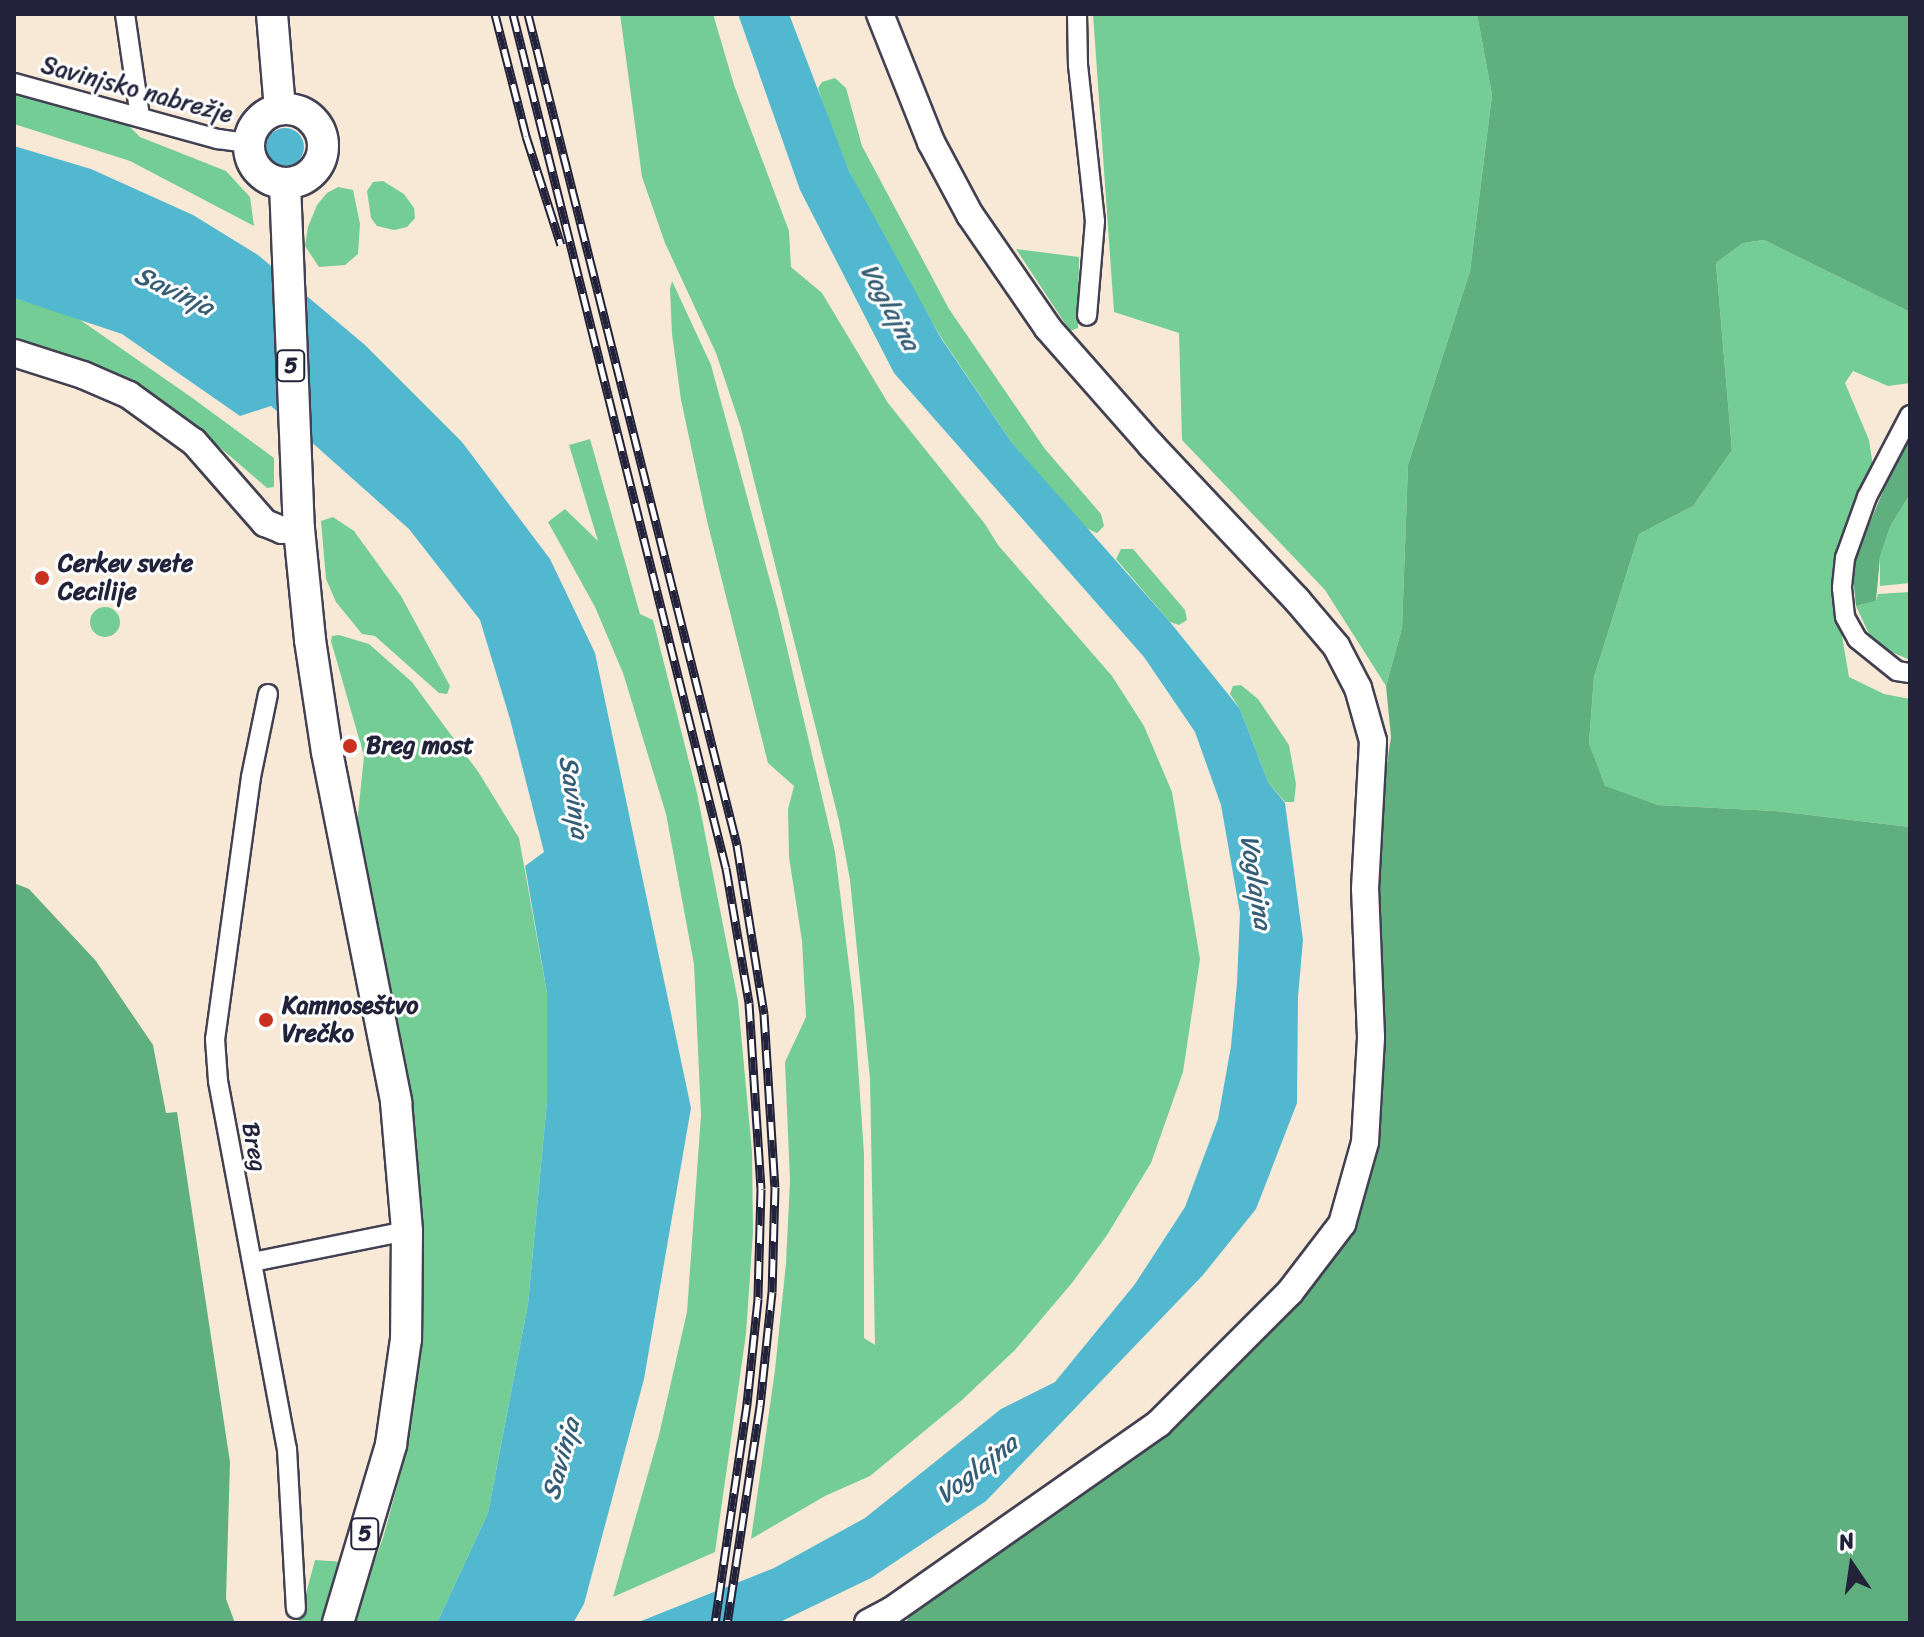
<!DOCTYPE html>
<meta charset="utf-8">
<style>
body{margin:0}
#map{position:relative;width:1924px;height:1637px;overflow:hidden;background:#f8e9d7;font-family:Sriracha,sans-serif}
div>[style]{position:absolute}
.green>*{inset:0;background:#74cd94}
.round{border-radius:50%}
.forest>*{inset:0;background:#5fb07e}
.water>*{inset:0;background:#51b8cf}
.roads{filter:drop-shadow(2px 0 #424052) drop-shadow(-2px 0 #424052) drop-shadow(0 2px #424052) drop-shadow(0 -2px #424052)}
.street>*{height:18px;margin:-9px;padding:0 9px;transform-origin:9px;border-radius:9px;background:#fff}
.secondary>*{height:26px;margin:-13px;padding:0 13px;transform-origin:13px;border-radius:13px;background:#fff}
.primary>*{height:30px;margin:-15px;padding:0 15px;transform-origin:15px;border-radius:15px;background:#fff}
.primary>.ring{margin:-15px;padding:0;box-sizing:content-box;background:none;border:30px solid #fff;border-radius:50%}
.rail>*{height:9px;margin-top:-4.5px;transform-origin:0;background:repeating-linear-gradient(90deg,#fff 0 18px,#22223b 0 36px);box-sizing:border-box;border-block:2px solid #22223b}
.dots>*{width:22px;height:22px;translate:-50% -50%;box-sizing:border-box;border:4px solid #fff;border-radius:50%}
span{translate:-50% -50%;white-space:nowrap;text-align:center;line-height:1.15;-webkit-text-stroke:6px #fff;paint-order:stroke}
.shield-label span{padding:2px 6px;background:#fff;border:2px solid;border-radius:6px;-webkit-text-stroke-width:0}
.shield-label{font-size:22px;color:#22223b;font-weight:700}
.street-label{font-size:24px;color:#22223b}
.poi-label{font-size:24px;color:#22223b;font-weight:700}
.left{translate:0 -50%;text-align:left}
.water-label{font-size:26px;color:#355e76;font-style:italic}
.frame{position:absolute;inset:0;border:16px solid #22223b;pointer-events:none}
.north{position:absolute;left:1812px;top:1525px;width:80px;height:80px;-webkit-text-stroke:6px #fff;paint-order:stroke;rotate:347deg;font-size:22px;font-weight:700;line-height:32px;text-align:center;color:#22223b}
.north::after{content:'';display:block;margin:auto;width:28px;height:36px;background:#22223b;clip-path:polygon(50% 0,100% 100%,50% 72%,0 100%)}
</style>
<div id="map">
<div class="green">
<i style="clip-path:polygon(620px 14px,713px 14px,734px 85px,789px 231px,791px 267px,822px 293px,888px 403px,985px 524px,998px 545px,1112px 676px,1144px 726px,1172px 792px,1200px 959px,1183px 1072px,1151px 1163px,1107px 1235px,1072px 1283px,1015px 1350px,962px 1400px,870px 1476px,825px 1496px,751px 1539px,775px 1370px,786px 1263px,790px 1181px,785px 1062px,806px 1017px,802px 941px,789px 857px,788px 809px,794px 786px,768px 763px,707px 521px,681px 400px,672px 334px,670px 289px,672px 281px,711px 365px,778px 610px,835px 852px,854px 1006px,864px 1154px,864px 1338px,875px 1345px,870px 1079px,850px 880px,839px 821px,741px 428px,716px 353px,665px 243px,642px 177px)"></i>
<i style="clip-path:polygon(1093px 14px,1477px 14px,1492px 95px,1470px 271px,1408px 465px,1402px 628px,1386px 686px,1325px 590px,1182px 440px,1179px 333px,1114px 312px)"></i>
<i style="clip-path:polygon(835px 78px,846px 88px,862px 146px,949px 309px,1045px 449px,1101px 514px,1104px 526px,1097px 533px,1084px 527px,1012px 443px,941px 337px,889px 249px,849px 171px,828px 120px,818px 88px,822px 82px)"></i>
<i style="clip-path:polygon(14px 94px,129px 126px,140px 137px,226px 171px,250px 197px,254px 226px,130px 161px,14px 124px)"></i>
<i style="clip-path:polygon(383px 181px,404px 194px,414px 208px,415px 218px,407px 227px,394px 230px,377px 226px,371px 218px,367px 191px,373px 182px)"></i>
<i style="clip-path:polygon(338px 187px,353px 190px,360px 224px,358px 254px,345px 265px,319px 267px,305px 246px,308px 227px,317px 205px,327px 193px)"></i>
<i style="clip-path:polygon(1764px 240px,1910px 312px,1910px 383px,1888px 386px,1853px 371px,1845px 383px,1869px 440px,1873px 466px,1833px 583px,1849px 677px,1884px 694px,1910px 699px,1910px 827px,1775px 811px,1658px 805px,1605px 787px,1589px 743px,1594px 677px,1639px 534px,1693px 506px,1732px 450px,1716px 263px,1743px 243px)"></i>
<i style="clip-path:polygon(1016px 249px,1079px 257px,1078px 328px,1070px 331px)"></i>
<i style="clip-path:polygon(14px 298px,76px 317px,191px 397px,274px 458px,274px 487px,267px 488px,209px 438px,130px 381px,14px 340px)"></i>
<i style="clip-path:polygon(590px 439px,640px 614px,653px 620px,697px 793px,738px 1001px,752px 1152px,753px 1232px,746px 1334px,715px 1552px,613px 1597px,659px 1435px,687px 1312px,701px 1115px,694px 964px,666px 814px,623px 673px,595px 607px,548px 522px,565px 509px,598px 541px,569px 445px)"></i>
<i style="clip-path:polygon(1910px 494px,1910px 583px,1880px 586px,1880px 557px,1890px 527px)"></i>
<i style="clip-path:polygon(333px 517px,354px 531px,401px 596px,450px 686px,447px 694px,439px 693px,375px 636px,362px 634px,336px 602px,326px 579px,321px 521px)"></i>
<i style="clip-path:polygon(1121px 549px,1133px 549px,1185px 610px,1187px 620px,1179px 625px,1170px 622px,1116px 559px)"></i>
<i style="clip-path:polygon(1910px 592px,1910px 660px,1887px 650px,1870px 636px,1856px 606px,1876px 601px,1878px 594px)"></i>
<i class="round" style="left:90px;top:607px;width:30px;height:30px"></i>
<i style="clip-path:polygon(339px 635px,369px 644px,412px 682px,479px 773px,519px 838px,547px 993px,547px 1101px,528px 1304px,488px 1513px,437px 1623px,351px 1623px,383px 1538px,406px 1454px,423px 1315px,417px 1185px,363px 866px,357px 824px,364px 756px,331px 641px,332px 636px)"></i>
<i style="clip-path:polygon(1241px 685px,1258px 699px,1289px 745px,1296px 784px,1294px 802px,1285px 802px,1268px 782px,1240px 709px,1230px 694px,1233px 686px)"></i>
<i style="clip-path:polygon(315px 1560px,345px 1562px,321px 1623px,298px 1623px)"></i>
</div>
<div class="forest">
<i style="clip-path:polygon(1477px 14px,1910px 14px,1910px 312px,1764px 240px,1743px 243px,1716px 263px,1732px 450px,1693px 506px,1639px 534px,1594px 677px,1589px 743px,1605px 786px,1658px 805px,1775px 811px,1910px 827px,1910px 1623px,905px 1623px,918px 1605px,1139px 1455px,1256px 1346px,1308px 1289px,1376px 1146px,1386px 1034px,1376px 837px,1391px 737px,1386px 686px,1402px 628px,1408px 465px,1470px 271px,1492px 95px)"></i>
<i style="clip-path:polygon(1910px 436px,1910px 494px,1890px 527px,1880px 557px,1876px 601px,1856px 606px,1853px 577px,1857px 553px,1898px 456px)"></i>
<i style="clip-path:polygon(14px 883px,29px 889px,96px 961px,153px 1045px,166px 1113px,177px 1112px,230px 1462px,226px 1599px,235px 1623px,14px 1623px)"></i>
</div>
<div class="water">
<i style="clip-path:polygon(738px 14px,789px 14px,849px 171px,941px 338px,1012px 443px,1170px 622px,1240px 709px,1268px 782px,1285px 803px,1303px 940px,1298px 997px,1297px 1103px,1256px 1209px,1203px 1275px,986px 1501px,871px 1578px,778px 1623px,636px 1623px,774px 1568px,865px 1518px,1001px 1409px,1055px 1382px,1135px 1284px,1185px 1207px,1218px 1119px,1231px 1046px,1237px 983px,1240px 913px,1221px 805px,1195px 732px,1144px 657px,894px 373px,800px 190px)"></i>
<i class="round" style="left:266px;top:128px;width:38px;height:38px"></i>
<i style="clip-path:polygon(14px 146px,91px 169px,193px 215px,258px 255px,365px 345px,462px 442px,550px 559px,595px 653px,691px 1108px,644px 1379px,584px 1604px,573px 1623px,437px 1623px,488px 1513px,528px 1304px,547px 1101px,547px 993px,525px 866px,544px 852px,510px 719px,480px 620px,409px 529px,271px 406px,240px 416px,122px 334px,14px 298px)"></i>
</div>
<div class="roads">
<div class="street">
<i style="left:125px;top:14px;width:104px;rotate:81.7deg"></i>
<i style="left:1077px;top:14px;width:51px;rotate:88.9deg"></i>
<i style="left:1078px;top:65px;width:157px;rotate:83.8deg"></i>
<i style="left:1095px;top:221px;width:95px;rotate:94.8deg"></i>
<i style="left:14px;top:83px;width:212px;rotate:15.4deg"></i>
<i style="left:218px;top:139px;width:30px;rotate:8deg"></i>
<i style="left:1910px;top:415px;width:93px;rotate:117.7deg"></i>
<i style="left:1867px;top:497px;width:65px;rotate:109.8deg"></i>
<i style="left:1845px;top:558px;width:30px;rotate:96deg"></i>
<i style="left:1842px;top:588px;width:29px;rotate:84deg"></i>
<i style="left:1845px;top:617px;width:25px;rotate:61deg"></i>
<i style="left:1857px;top:639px;width:51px;rotate:38.7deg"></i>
<i style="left:1897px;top:671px;width:13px;rotate:9deg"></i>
<i style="left:268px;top:694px;width:85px;rotate:101.6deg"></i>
<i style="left:251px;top:777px;width:264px;rotate:97.8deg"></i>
<i style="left:215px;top:1039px;width:42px;rotate:85.9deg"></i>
<i style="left:218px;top:1081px;width:374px;rotate:79.4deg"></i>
<i style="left:287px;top:1449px;width:160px;rotate:86.8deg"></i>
<i style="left:253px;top:1262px;width:157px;rotate:-11.4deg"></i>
</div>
<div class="secondary">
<i style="left:14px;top:353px;width:72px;rotate:17.7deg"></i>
<i style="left:83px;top:375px;width:50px;rotate:23.5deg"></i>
<i style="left:129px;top:395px;width:80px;rotate:35.9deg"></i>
<i style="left:194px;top:442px;width:108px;rotate:48.8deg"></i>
<i style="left:265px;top:523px;width:18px;rotate:22deg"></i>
<i style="left:282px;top:530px;width:17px;rotate:-3deg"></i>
<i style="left:868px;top:1623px;width:26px;rotate:-28deg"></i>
<i style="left:891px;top:1611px;width:327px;rotate:-35deg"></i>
<i style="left:1159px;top:1423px;width:185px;rotate:-45deg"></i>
<i style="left:1290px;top:1292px;width:86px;rotate:-52.6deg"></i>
<i style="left:1342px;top:1224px;width:85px;rotate:-74.3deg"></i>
<i style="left:1365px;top:1142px;width:105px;rotate:-86.7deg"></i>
<i style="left:1371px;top:1037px;width:148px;rotate:-92.3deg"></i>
<i style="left:1365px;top:889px;width:148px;rotate:-86.9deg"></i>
<i style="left:1373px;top:741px;width:55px;rotate:-105.8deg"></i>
<i style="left:1358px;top:688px;width:47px;rotate:-117.6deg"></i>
<i style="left:1336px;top:646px;width:60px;rotate:-130.3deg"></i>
<i style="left:1297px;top:600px;width:213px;rotate:-133.3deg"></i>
<i style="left:1151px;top:445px;width:156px;rotate:-131.4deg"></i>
<i style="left:1048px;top:328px;width:137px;rotate:-124.6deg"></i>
<i style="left:970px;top:215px;width:83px;rotate:-118.1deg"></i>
<i style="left:931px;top:142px;width:138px;rotate:-111.7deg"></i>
</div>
<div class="primary">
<i style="left:272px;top:14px;width:95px;rotate:85.2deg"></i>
<i class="ring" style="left:249px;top:109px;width:44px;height:44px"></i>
<i style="left:285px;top:184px;width:345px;rotate:87.7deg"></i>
<i style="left:299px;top:529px;width:112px;rotate:84.3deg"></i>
<i style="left:310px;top:640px;width:113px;rotate:81.4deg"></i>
<i style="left:327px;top:752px;width:357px;rotate:78.8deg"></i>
<i style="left:396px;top:1102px;width:129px;rotate:85.1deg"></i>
<i style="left:407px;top:1231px;width:108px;rotate:90.5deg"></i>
<i style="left:406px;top:1339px;width:107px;rotate:98.1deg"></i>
<i style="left:391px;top:1445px;width:186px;rotate:106.6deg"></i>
</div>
</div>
<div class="rail">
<i style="left:495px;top:14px;width:126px;rotate:75.7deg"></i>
<i style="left:526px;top:136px;width:114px;rotate:72.2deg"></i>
<i style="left:513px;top:14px;width:880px;rotate:76deg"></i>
<i style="left:726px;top:868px;width:137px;rotate:80.3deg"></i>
<i style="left:749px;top:1003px;width:186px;rotate:86.3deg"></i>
<i style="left:761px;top:1189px;width:110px;rotate:91.6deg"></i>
<i style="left:758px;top:1299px;width:106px;rotate:96deg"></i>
<i style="left:747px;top:1404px;width:221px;rotate:98.3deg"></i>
<i style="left:528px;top:14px;width:857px;rotate:75.88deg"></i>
<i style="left:737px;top:845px;width:171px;rotate:80.9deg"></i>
<i style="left:764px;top:1014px;width:173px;rotate:86.4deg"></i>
<i style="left:775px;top:1187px;width:105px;rotate:91.6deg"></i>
<i style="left:772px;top:1292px;width:115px;rotate:96deg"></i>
<i style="left:760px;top:1406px;width:219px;rotate:98.6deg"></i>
</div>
<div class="dots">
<i style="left:42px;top:578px;background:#c8321e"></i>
<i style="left:350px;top:746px;background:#c8321e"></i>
<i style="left:266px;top:1020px;background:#c8321e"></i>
</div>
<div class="shield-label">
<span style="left:291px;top:366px">5</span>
<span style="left:365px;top:1534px">5</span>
</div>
<div class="street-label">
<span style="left:137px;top:90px;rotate:15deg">Savinjsko nabrežje</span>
<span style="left:254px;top:1147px;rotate:79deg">Breg</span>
</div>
<div class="poi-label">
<span class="left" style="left:58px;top:578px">Cerkev svete<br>Cecilije</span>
<span class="left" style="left:366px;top:746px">Breg most</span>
<span class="left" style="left:282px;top:1020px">Kamnoseštvo<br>Vrečko</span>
</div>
<div class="water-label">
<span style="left:174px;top:291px;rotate:25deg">Savinja</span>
<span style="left:890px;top:307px;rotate:61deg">Voglajna</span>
<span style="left:574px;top:797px;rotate:81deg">Savinja</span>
<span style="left:1256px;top:882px;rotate:81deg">Voglajna</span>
<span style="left:561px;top:1459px;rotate:-75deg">Savinja</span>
<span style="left:977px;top:1469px;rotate:-38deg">Voglajna</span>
</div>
<div class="frame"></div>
<div class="north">N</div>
</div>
